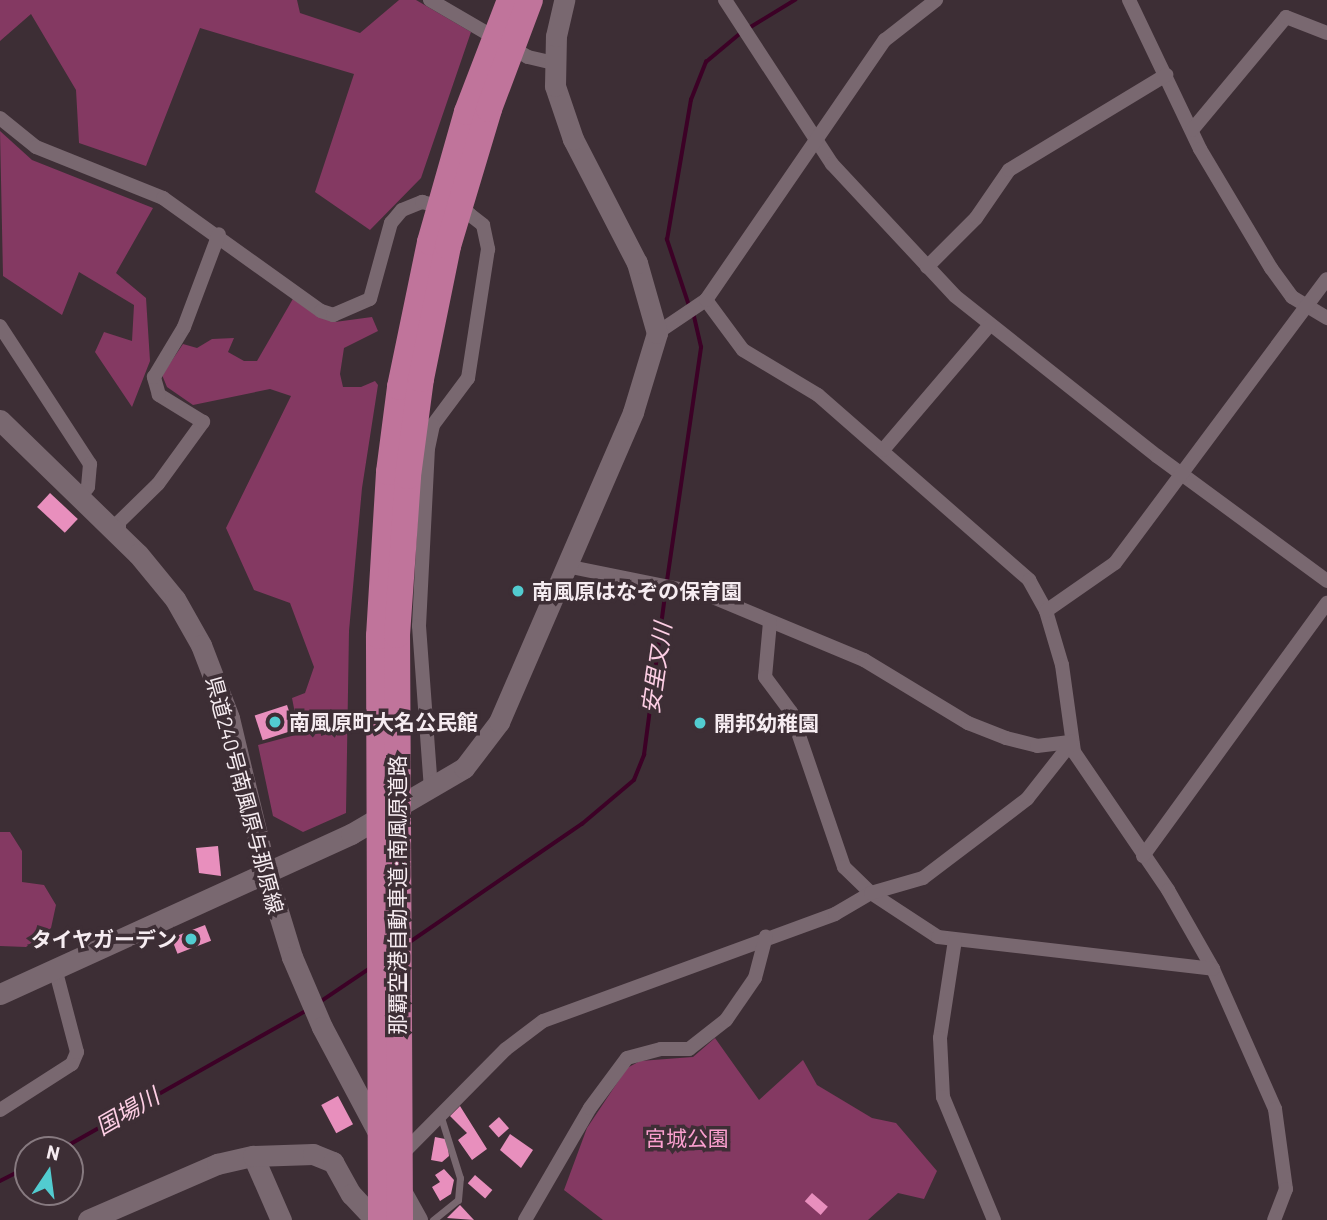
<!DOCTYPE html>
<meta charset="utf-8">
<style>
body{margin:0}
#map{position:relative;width:1327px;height:1220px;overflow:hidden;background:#3d2e35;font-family:Barlow,"Noto Sans JP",sans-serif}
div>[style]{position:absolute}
.green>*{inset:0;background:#843962}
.stream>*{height:3.5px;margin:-1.75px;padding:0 1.75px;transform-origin:1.75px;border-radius:1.75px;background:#3c0126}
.building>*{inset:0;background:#e88fbd;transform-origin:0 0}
.lane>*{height:7px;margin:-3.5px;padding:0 3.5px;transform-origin:3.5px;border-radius:3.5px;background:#796870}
.street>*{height:14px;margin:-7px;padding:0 7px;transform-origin:7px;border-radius:7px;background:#796870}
.secondary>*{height:21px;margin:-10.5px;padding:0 10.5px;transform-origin:10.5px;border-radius:10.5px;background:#796870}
.highway>*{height:26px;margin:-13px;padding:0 13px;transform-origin:13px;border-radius:13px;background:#c0749b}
.dots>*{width:19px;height:19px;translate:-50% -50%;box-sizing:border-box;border:4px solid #3d2e35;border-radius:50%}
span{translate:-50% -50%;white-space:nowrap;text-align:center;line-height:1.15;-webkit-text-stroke:7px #3d2e35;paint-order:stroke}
.poi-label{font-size:21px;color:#f6ecf1;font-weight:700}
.left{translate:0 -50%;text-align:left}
.right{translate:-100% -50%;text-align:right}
.street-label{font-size:21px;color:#f6ecf1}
.park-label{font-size:21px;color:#fa9fce}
.water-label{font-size:23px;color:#fecfe5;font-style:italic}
.north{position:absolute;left:14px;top:1136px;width:70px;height:70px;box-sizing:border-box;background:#3d2e35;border:2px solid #877a80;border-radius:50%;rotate:13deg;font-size:19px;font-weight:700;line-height:28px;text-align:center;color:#f6ecf1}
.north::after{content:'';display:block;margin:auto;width:24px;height:32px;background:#52ccd0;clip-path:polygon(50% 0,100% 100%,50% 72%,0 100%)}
</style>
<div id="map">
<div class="green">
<i style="clip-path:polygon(0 0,297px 0,300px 13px,360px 33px,399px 0,416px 0,471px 32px,421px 178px,370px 230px,315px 192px,354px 74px,200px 28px,146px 166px,79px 143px,76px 90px,31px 14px,0 41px)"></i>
<i style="clip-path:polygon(0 131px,32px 160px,153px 208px,116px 273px,146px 298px,150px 361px,132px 407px,95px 352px,104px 332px,132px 341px,134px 305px,79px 272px,62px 315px,3px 276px)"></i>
<i style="clip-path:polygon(294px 297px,335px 322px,372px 317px,378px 331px,344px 348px,340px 374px,343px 387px,361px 387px,375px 381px,378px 385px,362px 488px,349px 631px,346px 813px,303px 832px,273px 816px,258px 745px,299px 734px,292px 698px,305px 693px,314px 667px,290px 603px,254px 590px,226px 528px,291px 396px,270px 389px,193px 405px,167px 387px,162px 375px,183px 344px,197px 348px,212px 339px,234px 338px,228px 352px,244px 361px,257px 361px)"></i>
<i style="clip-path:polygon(0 832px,10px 832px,22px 851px,22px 882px,44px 885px,56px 905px,51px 928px,26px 947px,0 946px)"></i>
<i style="clip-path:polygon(715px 1038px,759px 1100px,803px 1060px,817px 1085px,872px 1118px,896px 1123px,937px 1171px,924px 1199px,898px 1193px,868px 1220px,603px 1220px,564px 1190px,587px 1128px,627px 1068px,640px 1061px,693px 1057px)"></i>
</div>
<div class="stream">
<i style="left:749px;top:28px;width:54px;rotate:-31.3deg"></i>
<i style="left:689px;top:306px;width:70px;rotate:-108.4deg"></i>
<i style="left:667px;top:240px;width:142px;rotate:-80.3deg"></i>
<i style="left:691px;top:100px;width:41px;rotate:-68.5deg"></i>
<i style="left:706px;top:62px;width:47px;rotate:-39.8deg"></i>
<i style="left:667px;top:581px;width:236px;rotate:-81.7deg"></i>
<i style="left:701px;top:347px;width:35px;rotate:-103deg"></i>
<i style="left:410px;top:942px;width:209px;rotate:-34.5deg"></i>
<i style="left:582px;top:824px;width:68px;rotate:-40.2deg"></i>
<i style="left:634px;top:780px;width:27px;rotate:-68deg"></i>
<i style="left:644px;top:755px;width:167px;rotate:-82.5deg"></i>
<i style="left:320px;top:1002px;width:59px;rotate:-34deg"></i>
<i style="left:60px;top:1150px;width:284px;rotate:-29.5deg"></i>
<i style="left:0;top:1181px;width:31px;rotate:-27deg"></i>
</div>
<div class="building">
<i style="left:50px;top:493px;width:38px;height:19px;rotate:43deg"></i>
<i style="left:287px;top:705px;width:26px;height:34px;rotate:72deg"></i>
<i style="clip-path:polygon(218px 846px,221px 876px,199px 873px,196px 848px)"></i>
<i style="left:205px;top:925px;width:17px;height:36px;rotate:69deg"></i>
<i style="left:338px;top:1096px;width:32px;height:19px;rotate:62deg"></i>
<i style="clip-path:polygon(460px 1106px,487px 1149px,472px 1160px,458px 1140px,467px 1133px,450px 1116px)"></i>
<i style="left:499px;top:1117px;width:15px;height:14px;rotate:48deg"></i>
<i style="clip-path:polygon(510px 1134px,533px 1150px,521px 1168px,500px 1150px)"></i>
<i style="clip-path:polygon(435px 1137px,445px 1139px,448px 1147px,449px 1156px,442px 1162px,431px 1160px)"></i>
<i style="clip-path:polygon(444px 1169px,454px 1180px,451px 1194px,440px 1201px,432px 1187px,440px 1182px,435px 1175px)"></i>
<i style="left:475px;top:1175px;width:23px;height:11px;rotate:41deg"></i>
<i style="left:812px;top:1193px;width:21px;height:11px;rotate:41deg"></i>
<i style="clip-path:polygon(460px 1205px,474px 1220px,447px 1218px)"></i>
</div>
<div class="lane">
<i style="left:433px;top:1220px;width:32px;rotate:-39deg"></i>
<i style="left:458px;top:1200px;width:22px;rotate:-85deg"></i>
<i style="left:460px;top:1178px;width:67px;rotate:-107.4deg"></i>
</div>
<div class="street">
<i style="left:430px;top:0;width:113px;rotate:30.2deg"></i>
<i style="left:528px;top:57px;width:26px;rotate:13deg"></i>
<i style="left:725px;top:0;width:196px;rotate:56.9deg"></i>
<i style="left:832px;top:164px;width:180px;rotate:47deg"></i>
<i style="left:955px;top:296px;width:258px;rotate:38.4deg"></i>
<i style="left:1157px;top:456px;width:211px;rotate:36.3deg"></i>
<i style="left:1129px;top:0;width:165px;rotate:64.5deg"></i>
<i style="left:1200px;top:149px;width:139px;rotate:59.2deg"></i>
<i style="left:1271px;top:268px;width:36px;rotate:54deg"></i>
<i style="left:1292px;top:297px;width:41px;rotate:31deg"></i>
<i style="left:0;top:118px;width:46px;rotate:38.9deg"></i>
<i style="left:36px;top:147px;width:137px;rotate:21.9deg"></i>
<i style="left:163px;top:198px;width:194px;rotate:35.6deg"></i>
<i style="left:321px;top:311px;width:13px;rotate:18deg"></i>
<i style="left:333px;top:315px;width:40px;rotate:-23.4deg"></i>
<i style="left:370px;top:299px;width:79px;rotate:-74.6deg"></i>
<i style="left:391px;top:223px;width:17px;rotate:-50deg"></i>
<i style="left:402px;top:210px;width:22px;rotate:-22deg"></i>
<i style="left:422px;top:202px;width:49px;rotate:14.3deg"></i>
<i style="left:469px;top:214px;width:18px;rotate:38deg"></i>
<i style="left:483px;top:225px;width:25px;rotate:78deg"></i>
<i style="left:488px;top:249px;width:131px;rotate:98.8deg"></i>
<i style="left:468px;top:378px;width:59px;rotate:126.7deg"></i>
<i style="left:433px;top:425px;width:24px;rotate:102deg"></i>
<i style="left:428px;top:448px;width:178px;rotate:92.9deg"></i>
<i style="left:419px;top:626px;width:163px;rotate:85.8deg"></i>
<i style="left:1192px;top:130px;width:147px;rotate:-50.2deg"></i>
<i style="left:1286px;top:17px;width:44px;rotate:21.3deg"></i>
<i style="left:927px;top:267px;width:69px;rotate:-45deg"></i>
<i style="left:976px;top:218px;width:58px;rotate:-55.5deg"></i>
<i style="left:1009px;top:170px;width:184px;rotate:-31.2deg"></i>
<i style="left:706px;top:300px;width:62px;rotate:53.5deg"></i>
<i style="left:743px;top:350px;width:87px;rotate:31deg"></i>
<i style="left:818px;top:395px;width:281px;rotate:41.2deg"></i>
<i style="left:1029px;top:580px;width:35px;rotate:61deg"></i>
<i style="left:1046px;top:611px;width:56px;rotate:73.5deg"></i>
<i style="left:1062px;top:665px;width:88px;rotate:82.1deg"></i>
<i style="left:1074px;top:752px;width:167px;rotate:55.7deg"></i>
<i style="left:1168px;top:890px;width:91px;rotate:60.3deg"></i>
<i style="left:1213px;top:969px;width:153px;rotate:66.1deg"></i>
<i style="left:1275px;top:1109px;width:81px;rotate:82.2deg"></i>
<i style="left:1286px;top:1189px;width:33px;rotate:111deg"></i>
<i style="left:0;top:326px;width:165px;rotate:56.9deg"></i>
<i style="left:90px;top:464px;width:23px;rotate:95deg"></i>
<i style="left:88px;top:487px;width:11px;rotate:128deg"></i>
<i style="left:657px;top:333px;width:59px;rotate:-34deg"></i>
<i style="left:706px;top:300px;width:316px;rotate:-55.5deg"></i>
<i style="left:885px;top:40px;width:65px;rotate:-38.1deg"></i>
<i style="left:883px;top:450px;width:163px;rotate:-49.5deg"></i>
<i style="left:119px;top:535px;width:13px;rotate:-90deg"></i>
<i style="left:119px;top:522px;width:54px;rotate:-44.3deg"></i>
<i style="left:158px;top:484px;width:77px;rotate:-54deg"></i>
<i style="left:203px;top:422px;width:52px;rotate:-148.5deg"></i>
<i style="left:159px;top:395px;width:19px;rotate:-106deg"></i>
<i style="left:154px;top:377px;width:58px;rotate:-59deg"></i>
<i style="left:184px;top:327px;width:99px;rotate:-69.4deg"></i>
<i style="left:566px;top:566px;width:145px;rotate:11.5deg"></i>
<i style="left:708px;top:595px;width:169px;rotate:22.6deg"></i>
<i style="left:864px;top:660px;width:122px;rotate:31.2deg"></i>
<i style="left:968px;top:723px;width:41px;rotate:21.5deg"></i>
<i style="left:1006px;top:738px;width:32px;rotate:14deg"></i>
<i style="left:1037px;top:746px;width:35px;rotate:-7deg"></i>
<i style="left:1046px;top:611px;width:84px;rotate:-34.8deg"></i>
<i style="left:1115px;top:563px;width:354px;rotate:-53.3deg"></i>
<i style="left:770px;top:622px;width:55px;rotate:95.2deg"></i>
<i style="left:765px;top:677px;width:44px;rotate:53.4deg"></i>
<i style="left:791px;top:712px;width:164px;rotate:71.1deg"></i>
<i style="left:844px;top:867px;width:37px;rotate:44deg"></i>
<i style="left:871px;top:893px;width:80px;rotate:33.3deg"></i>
<i style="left:938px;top:937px;width:277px;rotate:6.6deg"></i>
<i style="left:1143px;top:856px;width:313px;rotate:-54deg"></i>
<i style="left:955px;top:940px;width:99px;rotate:98.7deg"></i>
<i style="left:940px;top:1038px;width:59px;rotate:87.1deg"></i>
<i style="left:943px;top:1097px;width:133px;rotate:67.5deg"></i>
<i style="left:0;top:1110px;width:85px;rotate:-32.6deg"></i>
<i style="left:72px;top:1064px;width:13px;rotate:-67deg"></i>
<i style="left:77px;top:1052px;width:83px;rotate:-104.7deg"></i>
<i style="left:403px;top:1153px;width:146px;rotate:-45.3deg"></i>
<i style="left:506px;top:1049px;width:46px;rotate:-37.1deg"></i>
<i style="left:543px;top:1021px;width:311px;rotate:-20.1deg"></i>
<i style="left:835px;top:914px;width:42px;rotate:-30.3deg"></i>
<i style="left:871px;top:893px;width:54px;rotate:-16.1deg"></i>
<i style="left:923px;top:878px;width:131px;rotate:-37.2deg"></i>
<i style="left:1027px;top:799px;width:73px;rotate:-51.7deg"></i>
<i style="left:525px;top:1220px;width:129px;rotate:-59.9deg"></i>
<i style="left:590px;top:1108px;width:62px;rotate:-53.5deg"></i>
<i style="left:627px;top:1058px;width:35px;rotate:-15deg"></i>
<i style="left:661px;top:1049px;width:28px"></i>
<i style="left:689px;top:1049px;width:47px;rotate:-38.1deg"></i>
<i style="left:726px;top:1020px;width:51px;rotate:-55.4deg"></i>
<i style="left:755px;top:978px;width:43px;rotate:-75.3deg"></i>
</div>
<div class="secondary">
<i style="left:0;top:420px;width:192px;rotate:44.2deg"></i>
<i style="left:138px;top:554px;width:58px;rotate:50.6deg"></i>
<i style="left:175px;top:599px;width:53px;rotate:60.5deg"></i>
<i style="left:201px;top:645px;width:78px;rotate:69deg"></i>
<i style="left:229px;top:718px;width:158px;rotate:76.5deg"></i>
<i style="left:266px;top:872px;width:89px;rotate:73deg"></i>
<i style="left:292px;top:957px;width:76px;rotate:66.8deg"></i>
<i style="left:322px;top:1027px;width:126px;rotate:62deg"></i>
<i style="left:0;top:994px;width:386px;rotate:-24.5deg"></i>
<i style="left:351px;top:834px;width:131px;rotate:-30.3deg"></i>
<i style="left:464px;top:768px;width:58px;rotate:-52.7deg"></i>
<i style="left:499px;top:722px;width:338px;rotate:-66.6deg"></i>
<i style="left:633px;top:412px;width:83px;rotate:-73.1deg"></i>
<i style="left:657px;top:333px;width:73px;rotate:-105.9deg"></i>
<i style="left:637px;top:263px;width:140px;rotate:-117.3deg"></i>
<i style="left:573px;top:139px;width:56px;rotate:-108.8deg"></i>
<i style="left:555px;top:86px;width:50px;rotate:-88.9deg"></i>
<i style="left:556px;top:36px;width:37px;rotate:-77deg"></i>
<i style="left:253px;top:1156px;width:70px;rotate:66.4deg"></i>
<i style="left:401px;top:1191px;width:33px;rotate:61deg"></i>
<i style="left:88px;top:1220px;width:141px;rotate:-23.5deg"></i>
<i style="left:217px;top:1164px;width:37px;rotate:-13deg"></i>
<i style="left:253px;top:1156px;width:60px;rotate:-1.9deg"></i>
<i style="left:313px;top:1154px;width:22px;rotate:22deg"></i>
<i style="left:333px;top:1162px;width:37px;rotate:61deg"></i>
<i style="left:351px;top:1194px;width:35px;rotate:47deg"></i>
</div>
<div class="highway">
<i style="left:381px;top:1220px;width:584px;rotate:-90.2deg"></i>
<i style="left:379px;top:636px;width:164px;rotate:-86.5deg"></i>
<i style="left:389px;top:472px;width:86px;rotate:-82.6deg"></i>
<i style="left:400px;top:387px;width:148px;rotate:-78.3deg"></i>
<i style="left:430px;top:242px;width:135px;rotate:-74.1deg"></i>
<i style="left:467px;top:112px;width:120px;rotate:-69deg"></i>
<i style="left:400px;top:1220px;width:585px;rotate:-90.29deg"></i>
<i style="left:397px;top:635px;width:159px;rotate:-86deg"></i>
<i style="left:408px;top:476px;width:98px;rotate:-82.4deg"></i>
<i style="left:421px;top:379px;width:136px;rotate:-78.5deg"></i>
<i style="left:448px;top:246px;width:143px;rotate:-73.3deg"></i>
<i style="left:489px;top:109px;width:116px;rotate:-69.4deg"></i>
</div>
<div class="dots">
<i style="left:518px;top:591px;background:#52ccd0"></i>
<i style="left:275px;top:722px;background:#52ccd0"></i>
<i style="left:700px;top:723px;background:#52ccd0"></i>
<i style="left:191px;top:939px;background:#52ccd0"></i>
</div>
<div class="poi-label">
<span class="left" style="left:532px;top:591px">南風原はなぞの保育園</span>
<span class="left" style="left:289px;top:722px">南風原町大名公民館</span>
<span class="left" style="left:714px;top:723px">開邦幼稚園</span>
<span class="right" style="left:177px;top:939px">タイヤガーデン</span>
</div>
<div class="street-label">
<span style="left:245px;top:795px;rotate:75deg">県道240号南風原与那原線</span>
<span style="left:397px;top:895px;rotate:-90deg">那覇空港自動車道;南風原道路</span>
</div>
<div class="park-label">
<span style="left:687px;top:1138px">宮城公園</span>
</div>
<div class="water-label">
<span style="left:656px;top:668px;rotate:-82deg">安里又川</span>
<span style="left:127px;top:1111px;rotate:-30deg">国場川</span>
</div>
<div class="north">N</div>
</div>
